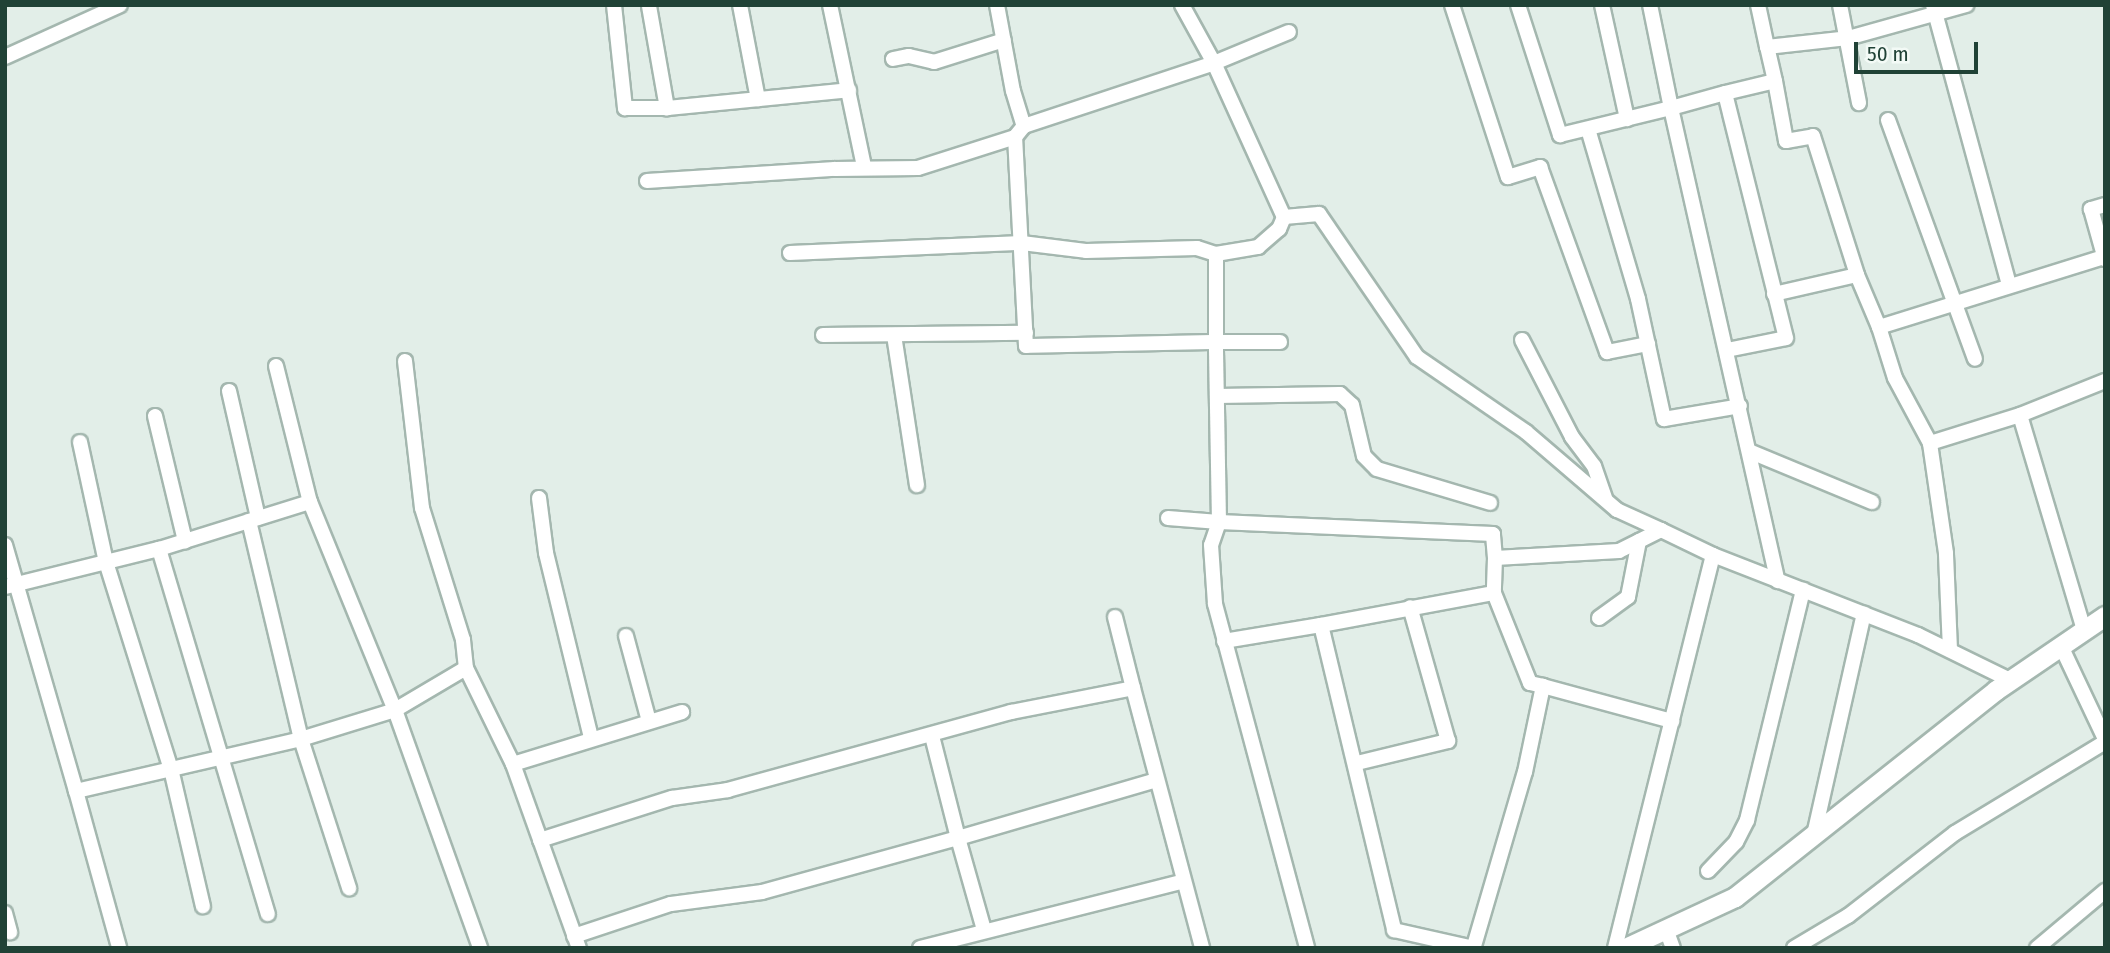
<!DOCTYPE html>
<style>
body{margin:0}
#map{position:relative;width:2110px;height:953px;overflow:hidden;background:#e2eee8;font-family:"Fira Sans Condensed",sans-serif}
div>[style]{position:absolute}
.roads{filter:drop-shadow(2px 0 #a4b7af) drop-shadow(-2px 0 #a4b7af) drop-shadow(0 2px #a4b7af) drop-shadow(0 -2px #a4b7af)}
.street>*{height:14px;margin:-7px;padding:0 7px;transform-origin:7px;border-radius:7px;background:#fff}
.secondary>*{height:19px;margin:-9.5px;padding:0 9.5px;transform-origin:9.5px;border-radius:9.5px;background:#fff}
span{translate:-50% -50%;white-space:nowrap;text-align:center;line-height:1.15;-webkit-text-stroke:7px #f3faf6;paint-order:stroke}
.frame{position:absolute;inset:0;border:7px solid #204236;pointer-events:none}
.scale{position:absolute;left:1854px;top:42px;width:124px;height:32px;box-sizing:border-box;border:4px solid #204236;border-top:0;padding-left:9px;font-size:21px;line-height:24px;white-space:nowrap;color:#204236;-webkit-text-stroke:5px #f3faf6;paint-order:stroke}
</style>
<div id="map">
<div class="roads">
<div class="street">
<i style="left:614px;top:5px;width:104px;rotate:83.9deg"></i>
<i style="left:625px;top:108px;width:42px"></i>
<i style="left:740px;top:5px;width:96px;rotate:79.2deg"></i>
<i style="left:830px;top:5px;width:166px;rotate:78.1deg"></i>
<i style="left:997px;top:5px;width:87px;rotate:79.5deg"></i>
<i style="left:1013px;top:91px;width:37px;rotate:73deg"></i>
<i style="left:1182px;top:5px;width:66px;rotate:61.1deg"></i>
<i style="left:1214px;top:63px;width:81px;rotate:-22.5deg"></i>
<i style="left:1452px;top:5px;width:181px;rotate:72deg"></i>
<i style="left:1508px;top:177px;width:34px;rotate:-17deg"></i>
<i style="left:1540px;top:167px;width:197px;rotate:70.1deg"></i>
<i style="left:1607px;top:352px;width:42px;rotate:-11deg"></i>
<i style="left:1518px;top:5px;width:137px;rotate:72.1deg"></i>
<i style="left:1560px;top:135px;width:114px;rotate:-13.7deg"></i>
<i style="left:1671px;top:108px;width:105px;rotate:-101.5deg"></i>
<i style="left:1602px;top:5px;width:117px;rotate:77.6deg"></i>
<i style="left:1758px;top:5px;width:43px;rotate:77.9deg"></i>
<i style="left:1840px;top:5px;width:100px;rotate:79deg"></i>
<i style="left:1933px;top:5px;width:290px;rotate:74.8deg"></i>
<i style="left:649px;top:6px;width:104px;rotate:80deg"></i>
<i style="left:667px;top:108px;width:183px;rotate:-5.6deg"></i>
<i style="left:5px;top:57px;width:126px;rotate:-24.3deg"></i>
<i style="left:893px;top:59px;width:16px;rotate:-11deg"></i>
<i style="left:909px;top:56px;width:26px;rotate:13deg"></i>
<i style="left:934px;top:62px;width:73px;rotate:-17.4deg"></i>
<i style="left:1775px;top:81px;width:61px;rotate:79.6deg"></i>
<i style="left:1786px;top:141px;width:27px;rotate:-10deg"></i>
<i style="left:1813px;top:136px;width:146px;rotate:72.4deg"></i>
<i style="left:1725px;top:93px;width:51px;rotate:-13.5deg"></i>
<i style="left:1775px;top:81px;width:35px;rotate:-103deg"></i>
<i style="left:1767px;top:47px;width:81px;rotate:-6.3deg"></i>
<i style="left:1848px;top:38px;width:123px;rotate:-15.6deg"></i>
<i style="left:1888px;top:120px;width:254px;rotate:70deg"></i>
<i style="left:1588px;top:129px;width:177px;rotate:73.6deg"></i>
<i style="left:1638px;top:299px;width:123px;rotate:77.8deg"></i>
<i style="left:1664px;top:419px;width:77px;rotate:-9.7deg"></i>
<i style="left:647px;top:181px;width:188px;rotate:-3.7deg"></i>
<i style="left:835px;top:169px;width:83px;rotate:-0.7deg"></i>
<i style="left:918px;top:168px;width:102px;rotate:-17.7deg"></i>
<i style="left:2105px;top:205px;width:15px;rotate:164deg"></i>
<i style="left:2091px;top:209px;width:52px;rotate:74.4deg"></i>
<i style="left:790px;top:253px;width:232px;rotate:-2.5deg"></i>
<i style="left:1022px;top:243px;width:64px;rotate:7.1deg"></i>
<i style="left:1086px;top:251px;width:111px;rotate:-1.5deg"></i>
<i style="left:1197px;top:248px;width:20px;rotate:18deg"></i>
<i style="left:1774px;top:294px;width:85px;rotate:-12.9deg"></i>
<i style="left:1857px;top:275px;width:56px;rotate:67.1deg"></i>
<i style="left:1879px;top:327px;width:236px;rotate:-17.3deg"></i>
<i style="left:1879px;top:327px;width:53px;rotate:72.6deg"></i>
<i style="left:1895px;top:378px;width:74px;rotate:61.7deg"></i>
<i style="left:823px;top:335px;width:203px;rotate:-0.6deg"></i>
<i style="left:894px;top:335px;width:152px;rotate:81.3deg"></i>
<i style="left:1522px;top:340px;width:109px;rotate:62.7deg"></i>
<i style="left:1572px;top:437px;width:36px;rotate:53deg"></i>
<i style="left:1594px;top:466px;width:34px;rotate:71deg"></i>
<i style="left:1280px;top:342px;width:64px;rotate:180deg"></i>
<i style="left:1216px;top:342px;width:88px;rotate:-90deg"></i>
<i style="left:1216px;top:254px;width:43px;rotate:-9.5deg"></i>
<i style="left:1258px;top:247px;width:28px;rotate:-41deg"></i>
<i style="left:1279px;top:229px;width:13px;rotate:-67deg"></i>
<i style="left:1727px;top:350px;width:60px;rotate:-11.5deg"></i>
<i style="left:1786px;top:338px;width:252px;rotate:-104deg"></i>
<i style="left:1725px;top:93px;width:56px;rotate:164.5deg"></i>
<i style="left:1671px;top:108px;width:485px;rotate:77.3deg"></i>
<i style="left:405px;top:361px;width:148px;rotate:83.4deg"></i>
<i style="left:422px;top:508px;width:138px;rotate:72.7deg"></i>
<i style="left:463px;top:640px;width:28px;rotate:84deg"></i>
<i style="left:276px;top:366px;width:140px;rotate:76deg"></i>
<i style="left:229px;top:391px;width:130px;rotate:77.1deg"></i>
<i style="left:1217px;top:396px;width:123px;rotate:-0.9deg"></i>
<i style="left:1340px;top:394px;width:16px;rotate:43deg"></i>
<i style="left:1352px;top:405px;width:52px;rotate:76.8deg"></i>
<i style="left:1364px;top:456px;width:18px;rotate:45deg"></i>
<i style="left:1377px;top:469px;width:118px;rotate:16.7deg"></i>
<i style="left:155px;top:416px;width:129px;rotate:76.5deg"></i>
<i style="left:80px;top:442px;width:123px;rotate:77.8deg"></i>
<i style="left:106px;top:562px;width:217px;rotate:72.6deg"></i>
<i style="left:171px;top:769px;width:141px;rotate:76.9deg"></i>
<i style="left:1751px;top:452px;width:131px;rotate:22.5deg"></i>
<i style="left:539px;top:498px;width:55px;rotate:82.7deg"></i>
<i style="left:546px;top:553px;width:189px;rotate:76.3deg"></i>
<i style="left:1168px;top:518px;width:51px;rotate:4.5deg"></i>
<i style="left:1219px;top:522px;width:24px;rotate:109deg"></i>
<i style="left:1211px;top:545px;width:59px;rotate:86.1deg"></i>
<i style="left:1215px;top:604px;width:356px;rotate:75deg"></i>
<i style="left:249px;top:521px;width:224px;rotate:76.6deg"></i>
<i style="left:301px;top:739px;width:157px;rotate:72.1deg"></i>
<i style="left:1661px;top:530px;width:47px;rotate:153.4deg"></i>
<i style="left:1619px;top:551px;width:124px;rotate:176.8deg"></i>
<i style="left:1495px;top:558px;width:24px;rotate:-95deg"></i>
<i style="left:1493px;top:534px;width:274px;rotate:-177.5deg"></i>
<i style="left:1219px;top:522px;width:180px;rotate:-91deg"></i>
<i style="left:1216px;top:342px;width:190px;rotate:178.8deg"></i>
<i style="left:1026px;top:346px;width:209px;rotate:-93deg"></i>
<i style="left:1015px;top:137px;width:14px;rotate:-51deg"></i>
<i style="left:1024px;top:126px;width:200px;rotate:-18.3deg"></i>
<i style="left:1214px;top:63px;width:169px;rotate:65.6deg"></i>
<i style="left:1284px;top:217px;width:35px;rotate:-5deg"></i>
<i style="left:1319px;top:214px;width:173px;rotate:55.6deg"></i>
<i style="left:1417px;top:357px;width:132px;rotate:34.5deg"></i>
<i style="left:1526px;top:432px;width:120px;rotate:40.6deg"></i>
<i style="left:1617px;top:510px;width:48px;rotate:24.4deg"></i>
<i style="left:1661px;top:530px;width:58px;rotate:25.7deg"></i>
<i style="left:1713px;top:555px;width:220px;rotate:21.3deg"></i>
<i style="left:1918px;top:635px;width:102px;rotate:26.1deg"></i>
<i style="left:5px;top:545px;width:256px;rotate:73.9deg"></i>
<i style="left:76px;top:791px;width:231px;rotate:-13deg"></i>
<i style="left:301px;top:739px;width:98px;rotate:-17.1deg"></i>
<i style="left:395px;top:710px;width:253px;rotate:70.3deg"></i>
<i style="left:159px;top:549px;width:381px;rotate:73.4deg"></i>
<i style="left:1495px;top:558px;width:35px;rotate:92deg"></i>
<i style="left:1494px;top:593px;width:97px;rotate:68.2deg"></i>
<i style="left:1530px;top:683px;width:13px;rotate:13deg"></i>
<i style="left:5px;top:587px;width:159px;rotate:-13.9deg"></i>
<i style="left:159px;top:549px;width:158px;rotate:-17.3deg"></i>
<i style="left:310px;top:502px;width:225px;rotate:67.8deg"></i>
<i style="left:395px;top:710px;width:82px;rotate:-30.6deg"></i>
<i style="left:466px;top:668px;width:107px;rotate:63.9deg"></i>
<i style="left:513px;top:764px;width:195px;rotate:70.3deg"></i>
<i style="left:1115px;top:617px;width:73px;rotate:75.8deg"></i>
<i style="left:1599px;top:618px;width:36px;rotate:-36deg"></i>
<i style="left:1628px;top:597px;width:57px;rotate:-78.9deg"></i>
<i style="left:1321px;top:625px;width:176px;rotate:-10.5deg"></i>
<i style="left:2084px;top:630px;width:224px;rotate:-106.6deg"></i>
<i style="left:2020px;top:415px;width:92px;rotate:-21.8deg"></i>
<i style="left:626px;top:636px;width:88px;rotate:74.9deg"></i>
<i style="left:1224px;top:641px;width:98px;rotate:-9.4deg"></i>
<i style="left:1321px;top:625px;width:314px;rotate:76.5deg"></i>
<i style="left:1394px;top:930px;width:82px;rotate:12.7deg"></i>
<i style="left:2061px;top:646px;width:103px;rotate:64.7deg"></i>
<i style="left:1950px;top:650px;width:97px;rotate:-92.4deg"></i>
<i style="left:1946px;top:553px;width:111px;rotate:-98.3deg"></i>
<i style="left:1930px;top:443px;width:94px;rotate:-17.3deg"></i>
<i style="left:932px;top:736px;width:105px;rotate:75.7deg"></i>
<i style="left:958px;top:838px;width:206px;rotate:-16.3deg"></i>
<i style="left:1357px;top:763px;width:94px;rotate:-13.6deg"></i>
<i style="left:1448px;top:741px;width:139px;rotate:-105.8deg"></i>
<i style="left:513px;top:764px;width:177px;rotate:-17.1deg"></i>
<i style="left:76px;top:791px;width:162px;rotate:74.6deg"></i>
<i style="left:1814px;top:835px;width:227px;rotate:-77.3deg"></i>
<i style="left:540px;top:840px;width:139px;rotate:-17.7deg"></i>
<i style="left:672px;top:798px;width:57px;rotate:-8.1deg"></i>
<i style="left:728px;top:790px;width:294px;rotate:-15.4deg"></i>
<i style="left:1011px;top:712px;width:124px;rotate:-11.1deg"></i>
<i style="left:1133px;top:688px;width:269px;rotate:75.1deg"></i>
<i style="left:1708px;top:871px;width:40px;rotate:-46deg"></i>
<i style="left:1736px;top:842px;width:25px;rotate:-63deg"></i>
<i style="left:1747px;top:820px;width:237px;rotate:-76.3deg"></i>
<i style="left:5px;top:913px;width:20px;rotate:75deg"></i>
<i style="left:1666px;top:929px;width:20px;rotate:70deg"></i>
<i style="left:574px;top:936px;width:102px;rotate:-18.3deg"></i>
<i style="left:671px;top:904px;width:92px;rotate:-7.5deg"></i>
<i style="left:762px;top:892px;width:203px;rotate:-15.4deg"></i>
<i style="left:958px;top:838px;width:96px;rotate:74.2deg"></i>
<i style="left:1474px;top:946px;width:181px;rotate:-73.7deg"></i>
<i style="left:1525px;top:772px;width:88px;rotate:-78.2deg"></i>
<i style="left:1543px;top:686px;width:134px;rotate:15.2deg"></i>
<i style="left:920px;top:948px;width:269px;rotate:-14.2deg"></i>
<i style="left:1615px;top:948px;width:405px;rotate:-76deg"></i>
<i style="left:1794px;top:948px;width:63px;rotate:-30.7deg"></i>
<i style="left:1848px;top:916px;width:135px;rotate:-37.8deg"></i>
<i style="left:1955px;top:833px;width:175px;rotate:-31.2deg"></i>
<i style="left:2037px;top:948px;width:89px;rotate:-40deg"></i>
</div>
<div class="secondary">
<i style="left:1625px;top:948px;width:121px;rotate:-24.9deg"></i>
<i style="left:1735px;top:897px;width:333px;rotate:-38.4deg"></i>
<i style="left:1996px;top:690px;width:132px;rotate:-34.2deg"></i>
</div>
</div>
<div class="frame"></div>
<div class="scale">50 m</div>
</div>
